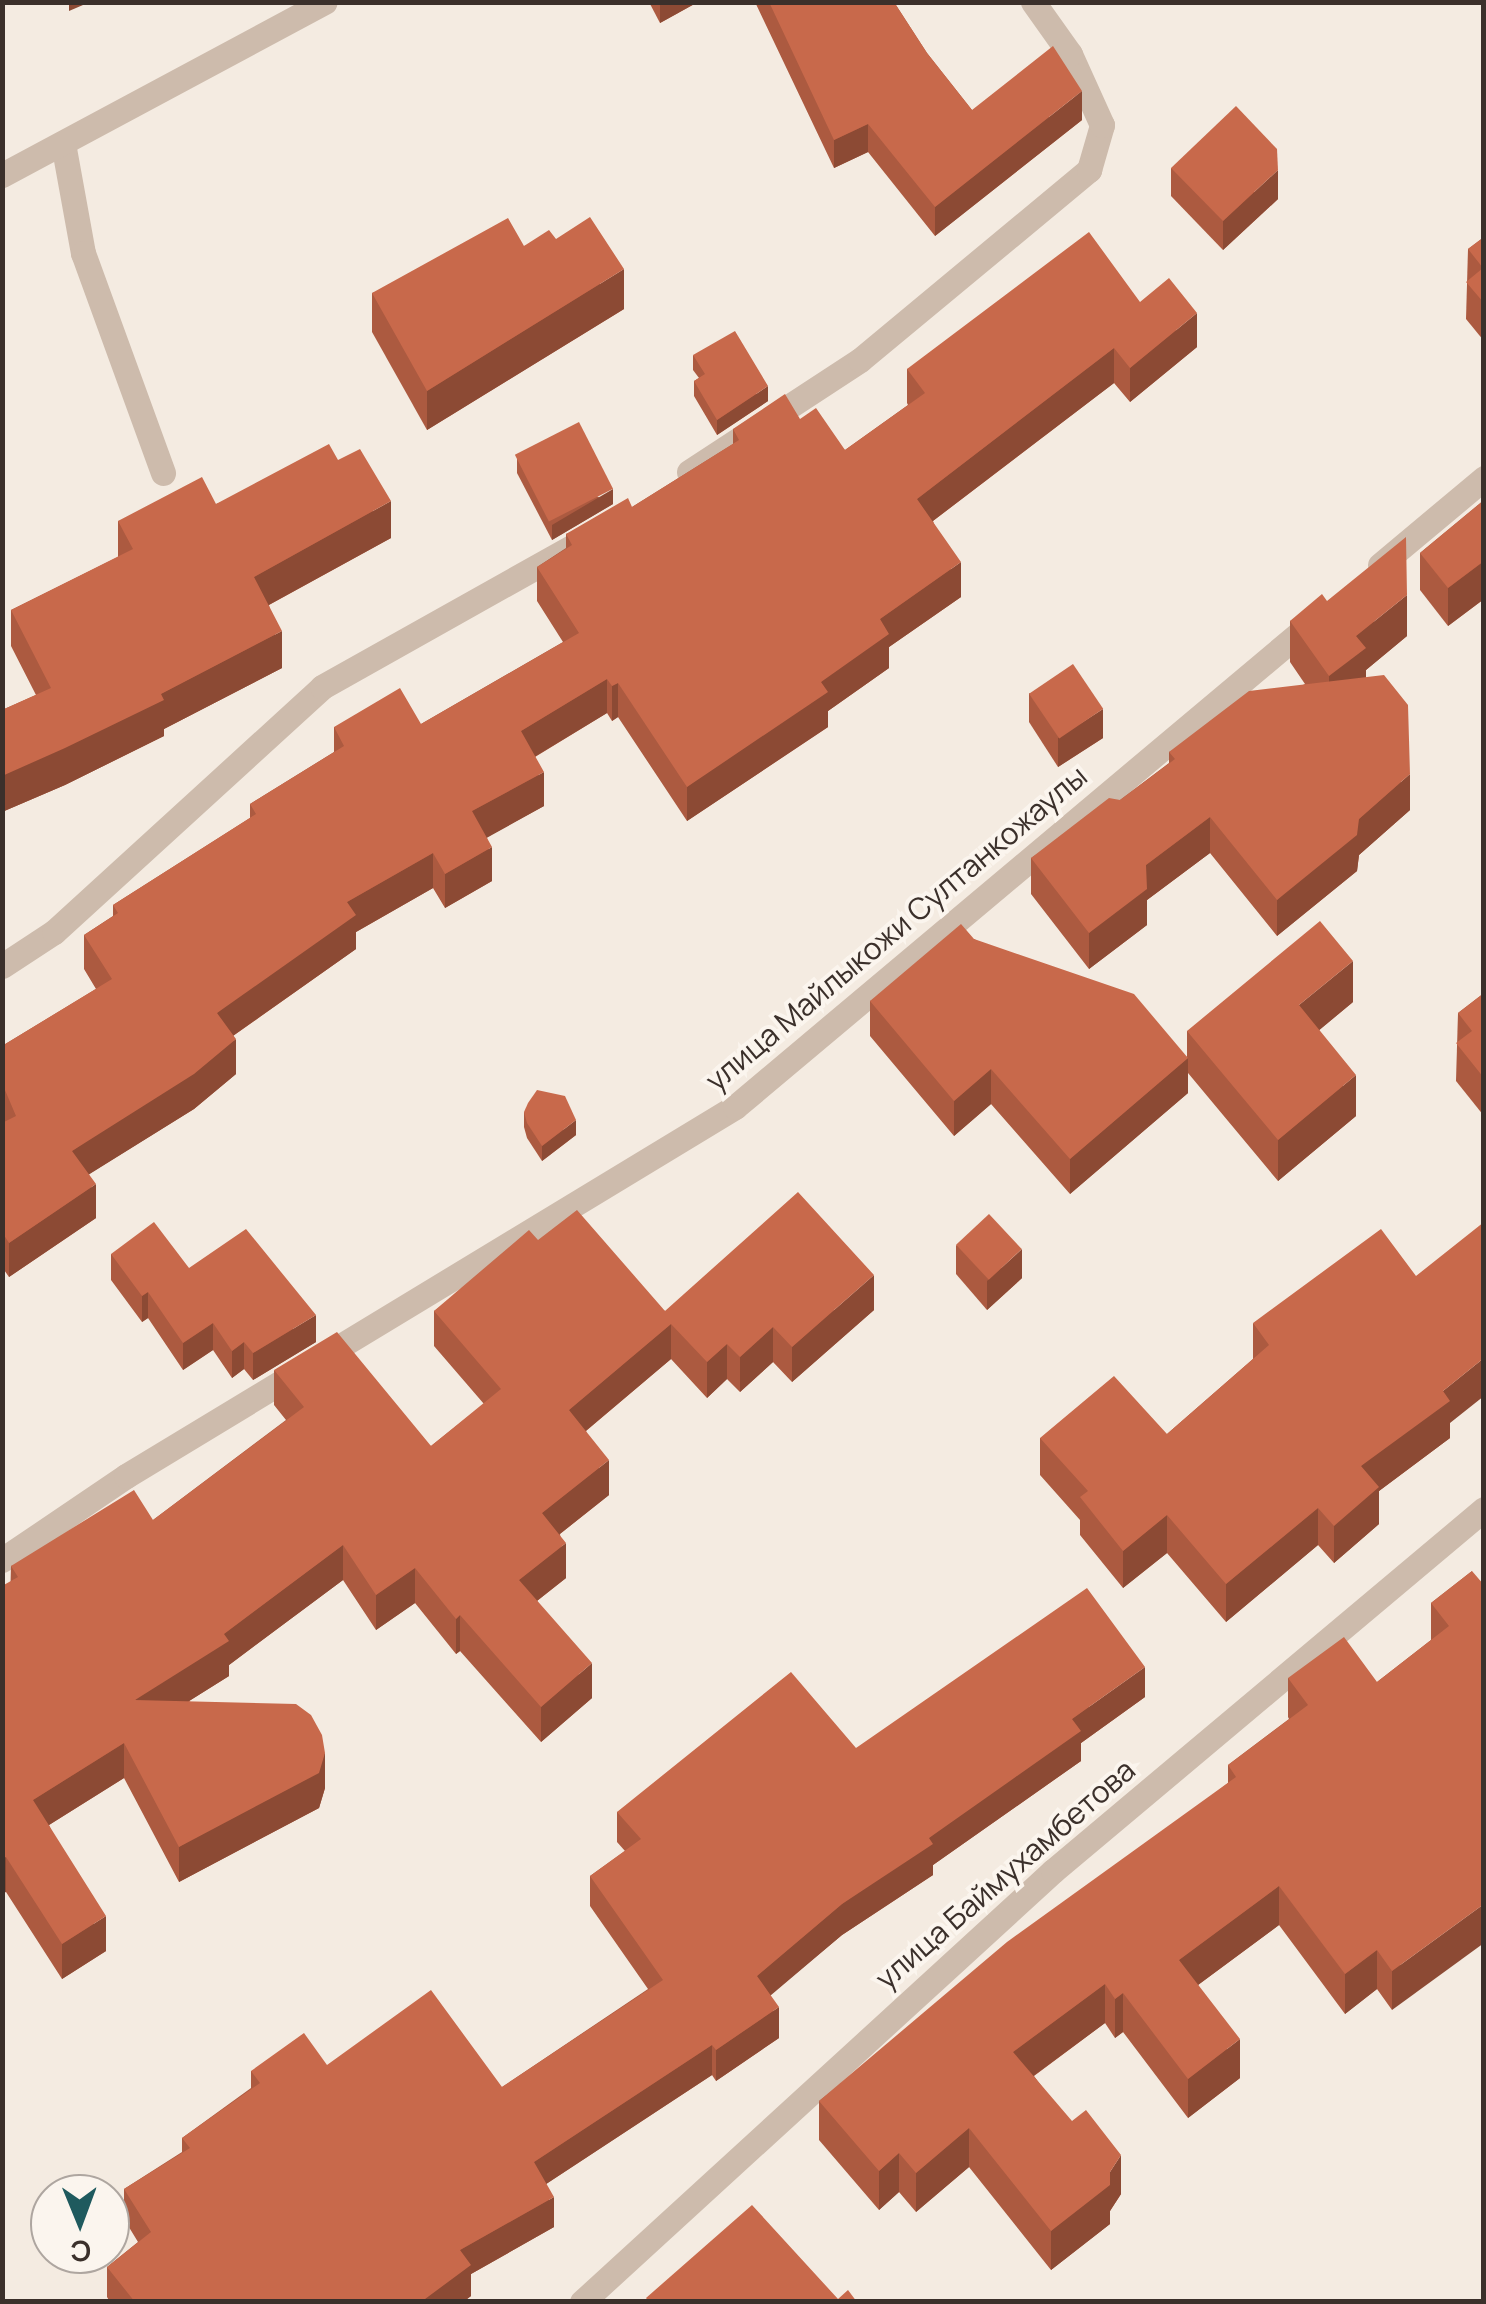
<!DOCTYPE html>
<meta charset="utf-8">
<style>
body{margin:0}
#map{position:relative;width:1486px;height:2304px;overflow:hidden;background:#f4ebe1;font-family:Manrope,sans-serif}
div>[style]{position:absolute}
.service>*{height:25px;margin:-12.5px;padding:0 12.5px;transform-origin:12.5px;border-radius:12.5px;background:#cdbbac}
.minor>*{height:25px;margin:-12.5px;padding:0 12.5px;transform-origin:12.5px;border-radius:12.5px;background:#cdbbac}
.wall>*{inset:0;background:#ac5a40}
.shaded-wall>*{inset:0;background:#8c4a34;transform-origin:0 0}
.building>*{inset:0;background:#c8694b;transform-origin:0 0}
span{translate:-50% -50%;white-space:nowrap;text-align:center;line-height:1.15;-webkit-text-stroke:8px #fbf5ee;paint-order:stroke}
.street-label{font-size:30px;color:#3b302b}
.frame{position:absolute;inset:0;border:5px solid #3b302b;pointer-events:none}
.north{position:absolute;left:30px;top:2174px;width:100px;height:100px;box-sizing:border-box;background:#fbf5ee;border:2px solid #aea6a0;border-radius:50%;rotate:179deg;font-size:28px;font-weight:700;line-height:40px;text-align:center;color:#3b302b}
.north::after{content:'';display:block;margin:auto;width:35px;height:45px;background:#1f5a5e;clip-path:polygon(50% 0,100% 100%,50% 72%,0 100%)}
</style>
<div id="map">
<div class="service">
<i style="left:63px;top:143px;width:112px;rotate:79.7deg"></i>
<i style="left:83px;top:253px;width:234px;rotate:70deg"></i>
</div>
<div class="minor">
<i style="left:2px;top:175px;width:366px;rotate:-28.2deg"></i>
<i style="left:689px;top:472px;width:204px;rotate:-33.2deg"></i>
<i style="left:860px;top:360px;width:298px;rotate:-39.7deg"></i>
<i style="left:1089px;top:170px;width:47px;rotate:-73.9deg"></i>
<i style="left:1102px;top:125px;width:78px;rotate:-114.3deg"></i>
<i style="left:1070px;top:54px;width:64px;rotate:-125.4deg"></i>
<i style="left:1380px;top:565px;width:136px;rotate:-39.9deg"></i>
<i style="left:2px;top:966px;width:62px;rotate:-33.2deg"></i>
<i style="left:54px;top:932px;width:363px;rotate:-42.4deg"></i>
<i style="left:322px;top:687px;width:290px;rotate:-29.3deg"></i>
<i style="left:2px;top:1560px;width:150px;rotate:-34.1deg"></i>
<i style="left:126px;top:1476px;width:712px;rotate:-31.21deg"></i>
<i style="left:735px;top:1107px;width:757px;rotate:-40.02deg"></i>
<i style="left:582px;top:2302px;width:638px;rotate:-42.46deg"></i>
<i style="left:1053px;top:1871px;width:563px;rotate:-40.03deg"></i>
</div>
<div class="wall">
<i style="clip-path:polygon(649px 2px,698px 2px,660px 23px)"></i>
<i style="clip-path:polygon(755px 2px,894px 2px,927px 53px,972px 110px,1082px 120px,935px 236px,868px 152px,834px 168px)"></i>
<i style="clip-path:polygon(1171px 168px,1278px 199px,1223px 250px,1171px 196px)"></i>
<i style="clip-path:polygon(1484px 237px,1484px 341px,1466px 319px,1468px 249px)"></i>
<i style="clip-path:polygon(556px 239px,624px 309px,427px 430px,372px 332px,372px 293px,524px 246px)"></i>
<i style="clip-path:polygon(1140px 302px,1197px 347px,1130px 402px,1114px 383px,933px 521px,961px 597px,889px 647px,889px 668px,828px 711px,828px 727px,687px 821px,618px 717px,612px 721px,607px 713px,535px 757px,544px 806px,487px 837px,492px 881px,445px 908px,433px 888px,356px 932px,356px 949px,233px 1036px,236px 1074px,194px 1109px,89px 1174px,96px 1218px,9px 1277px,2px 1267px,2px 1123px,4px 1122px,2px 1118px,2px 1046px,96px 989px,84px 969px,84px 935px,113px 916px,113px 905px,250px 818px,250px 804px,334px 752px,334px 727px,421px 724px,563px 642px,537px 601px,537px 567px,566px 548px,566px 534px,632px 507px,733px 444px,733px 429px,800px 419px,845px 450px,908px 405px,907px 403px,907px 369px)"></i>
<i style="clip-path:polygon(693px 355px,768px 401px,717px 435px,694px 396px,694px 381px,699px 378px,693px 370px)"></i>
<i style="clip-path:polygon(517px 458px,613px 504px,552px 540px,517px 473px)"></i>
<i style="clip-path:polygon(338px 460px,391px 538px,269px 605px,282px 668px,164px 729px,164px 736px,65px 785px,2px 812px,2px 710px,36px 695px,11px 646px,11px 610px,118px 557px,118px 521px,216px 504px)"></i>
<i style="clip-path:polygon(1484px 500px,1484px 599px,1448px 626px,1420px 590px,1420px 553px)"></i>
<i style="clip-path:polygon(1327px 601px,1407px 636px,1366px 670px,1366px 677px,1410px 810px,1359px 855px,1357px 871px,1277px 936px,1210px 853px,1147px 900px,1147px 925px,1089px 969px,1031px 894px,1031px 858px,1120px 800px,1169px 763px,1169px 752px,1305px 684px,1290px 662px,1290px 621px)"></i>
<i style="clip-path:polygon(1029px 693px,1103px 738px,1058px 767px,1029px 722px)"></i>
<i style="clip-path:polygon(974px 939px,1187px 1057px,1187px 1031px,1353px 1002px,1319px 1030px,1356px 1116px,1278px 1181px,1188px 1073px,1188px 1093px,1070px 1194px,991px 1104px,954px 1136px,870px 1036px,870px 1001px)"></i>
<i style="clip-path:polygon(1484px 993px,1484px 1116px,1456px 1081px,1458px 1013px)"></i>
<i style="clip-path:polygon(524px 1112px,576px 1135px,542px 1161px,527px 1138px,524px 1127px)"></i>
<i style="clip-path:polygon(538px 1240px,665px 1311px,874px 1310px,792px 1382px,773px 1362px,740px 1392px,727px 1379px,707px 1398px,671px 1359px,586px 1431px,609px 1495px,560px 1534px,566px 1578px,537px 1601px,592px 1698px,541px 1742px,460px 1651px,456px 1654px,415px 1603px,376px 1630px,343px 1580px,229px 1665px,229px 1676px,189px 1701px,325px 1788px,319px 1808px,179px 1882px,124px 1778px,49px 1825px,106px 1951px,62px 1979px,6px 1892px,2px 1894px,11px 1566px,153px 1520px,286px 1420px,274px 1405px,274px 1370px,431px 1446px,484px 1404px,434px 1346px,434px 1311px)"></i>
<i style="clip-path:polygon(956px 1245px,1022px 1278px,987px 1310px,956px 1274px)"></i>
<i style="clip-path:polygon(111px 1254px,189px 1268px,316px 1342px,253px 1380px,244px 1369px,232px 1378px,213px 1350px,183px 1370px,148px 1318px,142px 1322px,111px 1280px)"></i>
<i style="clip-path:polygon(1253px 1323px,1450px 1423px,1450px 1438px,1379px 1491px,1379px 1524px,1334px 1563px,1318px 1545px,1226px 1622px,1167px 1553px,1123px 1588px,1080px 1535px,1080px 1520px,1040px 1475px,1040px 1438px,1167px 1434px,1253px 1359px)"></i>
<i style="clip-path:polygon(1472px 1571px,1392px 2010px,1377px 1989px,1345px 2014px,1279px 1925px,1198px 1985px,1240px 2078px,1188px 2118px,1123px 2032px,1115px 2038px,1105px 2023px,1034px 2076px,1121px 2194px,1110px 2211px,1110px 2224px,1051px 2270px,969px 2167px,916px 2212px,899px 2192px,879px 2210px,819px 2140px,819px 2101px,1228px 1783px,1228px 1765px,1289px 1719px,1288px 1717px,1288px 1678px,1377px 1682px,1431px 1640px,1431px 1603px)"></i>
<i style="clip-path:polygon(1145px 1697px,1081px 1743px,1081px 1761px,933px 1865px,933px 1875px,842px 1935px,770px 1995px,779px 2038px,716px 2081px,712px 2075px,546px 2184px,554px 2227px,471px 2274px,471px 2296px,463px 2302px,110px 2302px,107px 2297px,107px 2267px,138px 2242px,124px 2219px,124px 2189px,182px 2152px,182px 2138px,251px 2088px,251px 2071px,327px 2065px,502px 2087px,648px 1989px,590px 1906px,590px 1876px,625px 1851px,617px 1842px,617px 1812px,856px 1748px)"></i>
</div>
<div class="shaded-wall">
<i style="clip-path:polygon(69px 2px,90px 2px,69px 11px)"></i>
<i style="clip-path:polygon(660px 2px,698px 2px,660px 23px)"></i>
<i style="clip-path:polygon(1082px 91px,1082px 120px,935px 236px,935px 207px)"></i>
<i style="clip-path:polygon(868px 124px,868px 152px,834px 168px,834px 140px)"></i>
<i style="clip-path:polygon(1278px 170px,1278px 199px,1223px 250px,1223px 221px)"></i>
<i style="clip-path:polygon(624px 269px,624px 309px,427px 430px,427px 391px)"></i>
<i style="clip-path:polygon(1197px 313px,1197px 347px,1130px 402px,1130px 368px)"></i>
<i style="clip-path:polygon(1114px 348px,1114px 383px,917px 533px,917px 499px)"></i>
<i style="clip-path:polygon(768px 386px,768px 401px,717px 435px,717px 420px)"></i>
<i style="clip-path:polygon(613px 489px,613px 504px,552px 540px,552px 525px)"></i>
<i style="clip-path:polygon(391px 501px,391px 538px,254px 613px,254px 577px)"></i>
<i style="clip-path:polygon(1484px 561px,1484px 599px,1448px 626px,1448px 588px)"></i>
<i style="clip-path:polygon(961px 562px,961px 597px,889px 647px,889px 668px,828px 711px,828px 727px,687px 821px,687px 787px,821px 682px,880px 619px)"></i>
<i style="clip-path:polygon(1407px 595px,1407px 636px,1366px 670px,1366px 689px,1329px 717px,1329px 676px,1356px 636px)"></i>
<i style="clip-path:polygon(282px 631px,282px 668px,164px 729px,164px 736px,65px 785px,2px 812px,2px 776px)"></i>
<i style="clip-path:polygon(607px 679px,607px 713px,521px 765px,521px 731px)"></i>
<i style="clip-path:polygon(618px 683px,618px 717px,612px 721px,612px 686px)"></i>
<i style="clip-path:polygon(1103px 709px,1103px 738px,1058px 767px,1058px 738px)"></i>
<i style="clip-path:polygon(544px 772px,544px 806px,472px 846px,472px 811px)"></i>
<i style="clip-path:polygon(1410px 774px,1410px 810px,1359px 855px,1357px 871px,1277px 936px,1277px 900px,1359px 819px)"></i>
<i style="clip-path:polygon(1210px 817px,1210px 853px,1147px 900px,1147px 925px,1089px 969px,1089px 933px,1146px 865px)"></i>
<i style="clip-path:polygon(492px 847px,492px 881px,445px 908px,445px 874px)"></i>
<i style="clip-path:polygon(433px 853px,433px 888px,356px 932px,356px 949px,217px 1047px,217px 1013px,347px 902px)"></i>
<i style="clip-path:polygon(1353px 961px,1353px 1002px,1299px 1047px,1299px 1005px)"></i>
<i style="clip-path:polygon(236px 1039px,236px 1074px,194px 1109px,72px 1185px,72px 1151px)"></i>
<i style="clip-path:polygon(1188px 1058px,1188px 1093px,1070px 1194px,1070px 1159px)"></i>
<i style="clip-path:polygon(991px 1069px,991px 1104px,954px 1136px,954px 1101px)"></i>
<i style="clip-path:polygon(1356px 1075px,1356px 1116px,1278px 1181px,1278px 1140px)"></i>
<i style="clip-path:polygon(576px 1120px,576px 1135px,542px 1161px,542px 1146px)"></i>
<i style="clip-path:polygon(96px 1184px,96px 1218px,9px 1277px,9px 1243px)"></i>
<i style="clip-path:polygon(1022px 1249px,1022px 1278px,987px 1310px,987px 1281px)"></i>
<i style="clip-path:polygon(874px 1275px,874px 1310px,792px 1382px,792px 1347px)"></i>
<i style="clip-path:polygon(148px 1292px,148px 1318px,142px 1322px,142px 1296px)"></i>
<i style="clip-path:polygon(316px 1315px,316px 1342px,253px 1380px,253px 1353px)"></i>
<i style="clip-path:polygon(213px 1323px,213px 1350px,183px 1370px,183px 1343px)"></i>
<i style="clip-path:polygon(671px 1324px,671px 1359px,569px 1445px,569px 1410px)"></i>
<i style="clip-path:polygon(773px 1327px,773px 1362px,740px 1392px,740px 1357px)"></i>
<i style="clip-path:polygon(244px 1342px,244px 1369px,232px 1378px,232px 1351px)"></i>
<i style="clip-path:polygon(727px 1344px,727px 1379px,707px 1398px,707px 1362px)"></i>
<i style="clip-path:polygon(1484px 1358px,1484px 1396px,1450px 1423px,1450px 1438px,1379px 1491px,1379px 1524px,1334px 1563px,1334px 1526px,1361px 1466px,1443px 1391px)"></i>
<i style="clip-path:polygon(609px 1460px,609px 1495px,542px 1548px,542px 1513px)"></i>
<i style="clip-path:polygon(1318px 1508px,1318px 1545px,1226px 1622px,1226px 1584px)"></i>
<i style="clip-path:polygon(1167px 1515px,1167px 1553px,1123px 1588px,1123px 1551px)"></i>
<i style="clip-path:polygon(566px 1543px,566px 1578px,519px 1615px,519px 1580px)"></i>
<i style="clip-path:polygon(343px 1545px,343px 1580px,229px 1665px,229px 1676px,135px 1735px,135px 1700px)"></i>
<i style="clip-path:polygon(415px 1568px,415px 1603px,376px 1630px,376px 1595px)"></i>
<i style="clip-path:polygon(460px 1615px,460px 1651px,456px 1654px,456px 1619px)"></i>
<i style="clip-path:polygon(592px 1663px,592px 1698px,541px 1742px,541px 1707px)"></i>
<i style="clip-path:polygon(1145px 1667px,1145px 1697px,1081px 1743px,1081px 1761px,933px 1865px,933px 1875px,842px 1935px,757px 2007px,757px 1976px,842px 1904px,929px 1838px,1072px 1719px)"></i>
<i style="clip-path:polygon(124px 1743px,124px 1778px,33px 1835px,33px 1800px)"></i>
<i style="clip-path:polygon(325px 1753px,325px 1788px,319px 1808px,179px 1882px,179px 1847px)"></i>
<i style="left:6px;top:1857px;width:35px;height:4px;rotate:90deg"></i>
<i style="clip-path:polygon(1279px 1886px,1279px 1925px,1179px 1999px,1179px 1960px)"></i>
<i style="clip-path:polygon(1484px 1904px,1484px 1943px,1392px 2010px,1392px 1971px)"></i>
<i style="clip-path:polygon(106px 1916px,106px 1951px,62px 1979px,62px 1944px)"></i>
<i style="clip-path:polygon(1377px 1950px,1377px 1989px,1345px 2014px,1345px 1974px)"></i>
<i style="clip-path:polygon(1105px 1984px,1105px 2023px,1013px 2091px,1013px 2052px)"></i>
<i style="clip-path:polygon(1123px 1993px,1123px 2032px,1115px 2038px,1115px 1999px)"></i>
<i style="clip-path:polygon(779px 2007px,779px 2038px,716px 2081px,716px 2050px)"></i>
<i style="clip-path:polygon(1240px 2039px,1240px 2078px,1188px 2118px,1188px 2079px)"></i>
<i style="clip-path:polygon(712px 2045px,712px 2075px,534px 2192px,534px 2162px)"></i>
<i style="clip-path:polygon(969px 2128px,969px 2167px,916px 2212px,916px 2173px)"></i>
<i style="clip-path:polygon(899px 2153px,899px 2192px,879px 2210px,879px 2171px)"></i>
<i style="clip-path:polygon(1121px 2155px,1121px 2194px,1110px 2211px,1110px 2224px,1051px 2270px,1051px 2231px,1110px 2172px)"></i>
<i style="clip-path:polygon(554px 2197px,554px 2227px,471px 2274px,471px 2296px,463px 2302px,421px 2302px,460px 2250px)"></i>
</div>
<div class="building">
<i style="clip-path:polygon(769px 2px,894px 2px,927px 53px,972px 110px,1053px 46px,1082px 91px,935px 207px,868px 124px,834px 140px)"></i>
<i style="clip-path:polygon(1236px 106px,1277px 149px,1278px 170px,1223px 221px,1171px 168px)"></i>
<i style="clip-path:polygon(590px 217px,624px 269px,427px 391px,372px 293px,508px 218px,524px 246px,549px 230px,556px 239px)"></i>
<i style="clip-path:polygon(1089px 232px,1140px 302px,1169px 278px,1197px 313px,1130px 368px,1114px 348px,917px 499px,961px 562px,880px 619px,889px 634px,821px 682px,828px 692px,687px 787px,618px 683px,612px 686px,607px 679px,521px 731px,544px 772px,472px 811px,492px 847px,445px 874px,433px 853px,347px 902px,356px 915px,217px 1013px,236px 1039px,194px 1074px,72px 1151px,96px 1184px,9px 1243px,2px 1232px,2px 1123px,16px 1116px,2px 1083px,2px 1046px,112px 979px,84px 935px,118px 913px,113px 905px,256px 814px,250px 804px,344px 746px,334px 727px,400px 688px,421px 724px,579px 633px,537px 567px,572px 545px,566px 534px,628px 498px,632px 507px,739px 440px,733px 429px,785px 394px,800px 419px,816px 408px,845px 450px,925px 393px,907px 369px)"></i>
<i style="clip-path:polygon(1484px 237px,1484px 303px,1466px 282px,1483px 268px,1468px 249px)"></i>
<i style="clip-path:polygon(735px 331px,768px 386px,717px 420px,694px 381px,705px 374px,693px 355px)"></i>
<i style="left:579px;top:422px;width:75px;height:72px;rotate:63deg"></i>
<i style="clip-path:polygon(329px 444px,338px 460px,360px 449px,391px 501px,254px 577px,282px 631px,161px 694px,164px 700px,65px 748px,2px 776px,2px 710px,51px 688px,11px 610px,133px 549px,118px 521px,202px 477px,216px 504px)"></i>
<i style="clip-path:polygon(1484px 500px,1484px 561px,1448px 588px,1420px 553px)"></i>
<i style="clip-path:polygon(1406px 537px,1407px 595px,1356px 636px,1366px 648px,1329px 676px,1290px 621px,1322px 594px,1327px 601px)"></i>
<i style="left:1073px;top:664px;width:54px;height:53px;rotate:56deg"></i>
<i style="clip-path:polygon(1384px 675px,1408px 705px,1410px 774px,1359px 819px,1357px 835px,1277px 900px,1210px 817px,1146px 865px,1147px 889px,1089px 933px,1031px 858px,1109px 798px,1120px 800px,1175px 759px,1169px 752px,1249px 691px)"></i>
<i style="clip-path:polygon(1320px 921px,1353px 961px,1299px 1005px,1356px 1075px,1278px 1140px,1187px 1031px)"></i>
<i style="clip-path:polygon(961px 924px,974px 939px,1134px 994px,1188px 1058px,1070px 1159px,991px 1069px,954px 1101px,870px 1001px)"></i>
<i style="clip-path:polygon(1484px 993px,1484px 1078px,1456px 1043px,1472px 1031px,1458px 1013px)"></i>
<i style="clip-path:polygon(537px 1090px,565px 1096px,576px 1120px,542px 1146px,527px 1123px,524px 1112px,528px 1103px)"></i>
<i style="clip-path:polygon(798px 1192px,874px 1275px,792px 1347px,773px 1327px,740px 1357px,727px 1344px,707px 1362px,671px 1324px,569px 1410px,609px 1460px,542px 1513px,566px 1543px,519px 1580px,592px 1663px,541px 1707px,460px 1615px,456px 1619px,415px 1568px,376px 1595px,343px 1545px,224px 1634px,229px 1641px,135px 1700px,296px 1704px,311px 1715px,322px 1735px,325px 1753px,319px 1773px,179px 1847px,124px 1743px,33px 1800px,106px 1916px,62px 1944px,6px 1857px,2px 1859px,2px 1586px,18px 1577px,11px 1566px,134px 1490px,153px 1520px,304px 1407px,274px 1370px,337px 1332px,431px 1446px,501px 1389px,434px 1311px,529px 1230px,538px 1240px,577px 1210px,665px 1311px)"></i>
<i style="left:989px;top:1214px;width:48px;height:45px;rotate:47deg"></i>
<i style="clip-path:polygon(154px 1222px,189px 1268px,246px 1229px,316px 1315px,253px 1353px,244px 1342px,232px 1351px,213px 1323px,183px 1343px,148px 1292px,142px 1296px,111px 1254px)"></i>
<i style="clip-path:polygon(1484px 1222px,1484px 1358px,1443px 1391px,1450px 1401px,1361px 1466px,1379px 1487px,1334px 1526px,1318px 1508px,1226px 1584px,1167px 1515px,1123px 1551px,1080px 1497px,1088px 1491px,1040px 1438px,1114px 1376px,1167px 1434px,1269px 1345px,1253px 1323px,1381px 1229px,1416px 1276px)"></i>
<i style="clip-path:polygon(1472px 1571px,1484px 1585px,1484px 1904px,1392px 1971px,1377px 1950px,1345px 1974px,1279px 1886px,1179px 1960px,1240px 2039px,1188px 2079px,1123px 1993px,1115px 1999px,1105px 1984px,1013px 2052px,1072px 2121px,1086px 2110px,1121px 2155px,1110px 2172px,1110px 2185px,1051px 2231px,969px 2128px,916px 2173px,899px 2153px,879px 2171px,819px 2101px,1007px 1942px,1236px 1777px,1228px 1765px,1308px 1705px,1288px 1678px,1344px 1637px,1377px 1682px,1449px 1626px,1431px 1603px)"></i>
<i style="clip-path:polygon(1087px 1588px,1145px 1667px,1072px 1719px,1081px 1731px,929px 1838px,933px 1844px,842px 1904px,757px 1976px,779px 2007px,716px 2050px,712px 2045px,534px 2162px,554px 2197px,460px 2250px,471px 2265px,421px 2302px,135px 2302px,107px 2267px,151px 2232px,124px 2189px,190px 2148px,182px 2138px,260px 2083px,251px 2071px,304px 2033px,327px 2065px,431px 1990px,502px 2087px,663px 1980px,590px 1876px,641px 1839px,617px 1812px,791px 1672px,856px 1748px)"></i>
<i style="clip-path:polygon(752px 2205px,838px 2299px,848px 2290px,857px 2302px,649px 2302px,646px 2298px)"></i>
</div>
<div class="street-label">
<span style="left:896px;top:928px;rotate:-40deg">улица Майлыкожи Султанкожаулы</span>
<span style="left:1005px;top:1874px;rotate:-41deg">улица Баймухамбетова</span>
</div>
<div class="frame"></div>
<div class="north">С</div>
</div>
